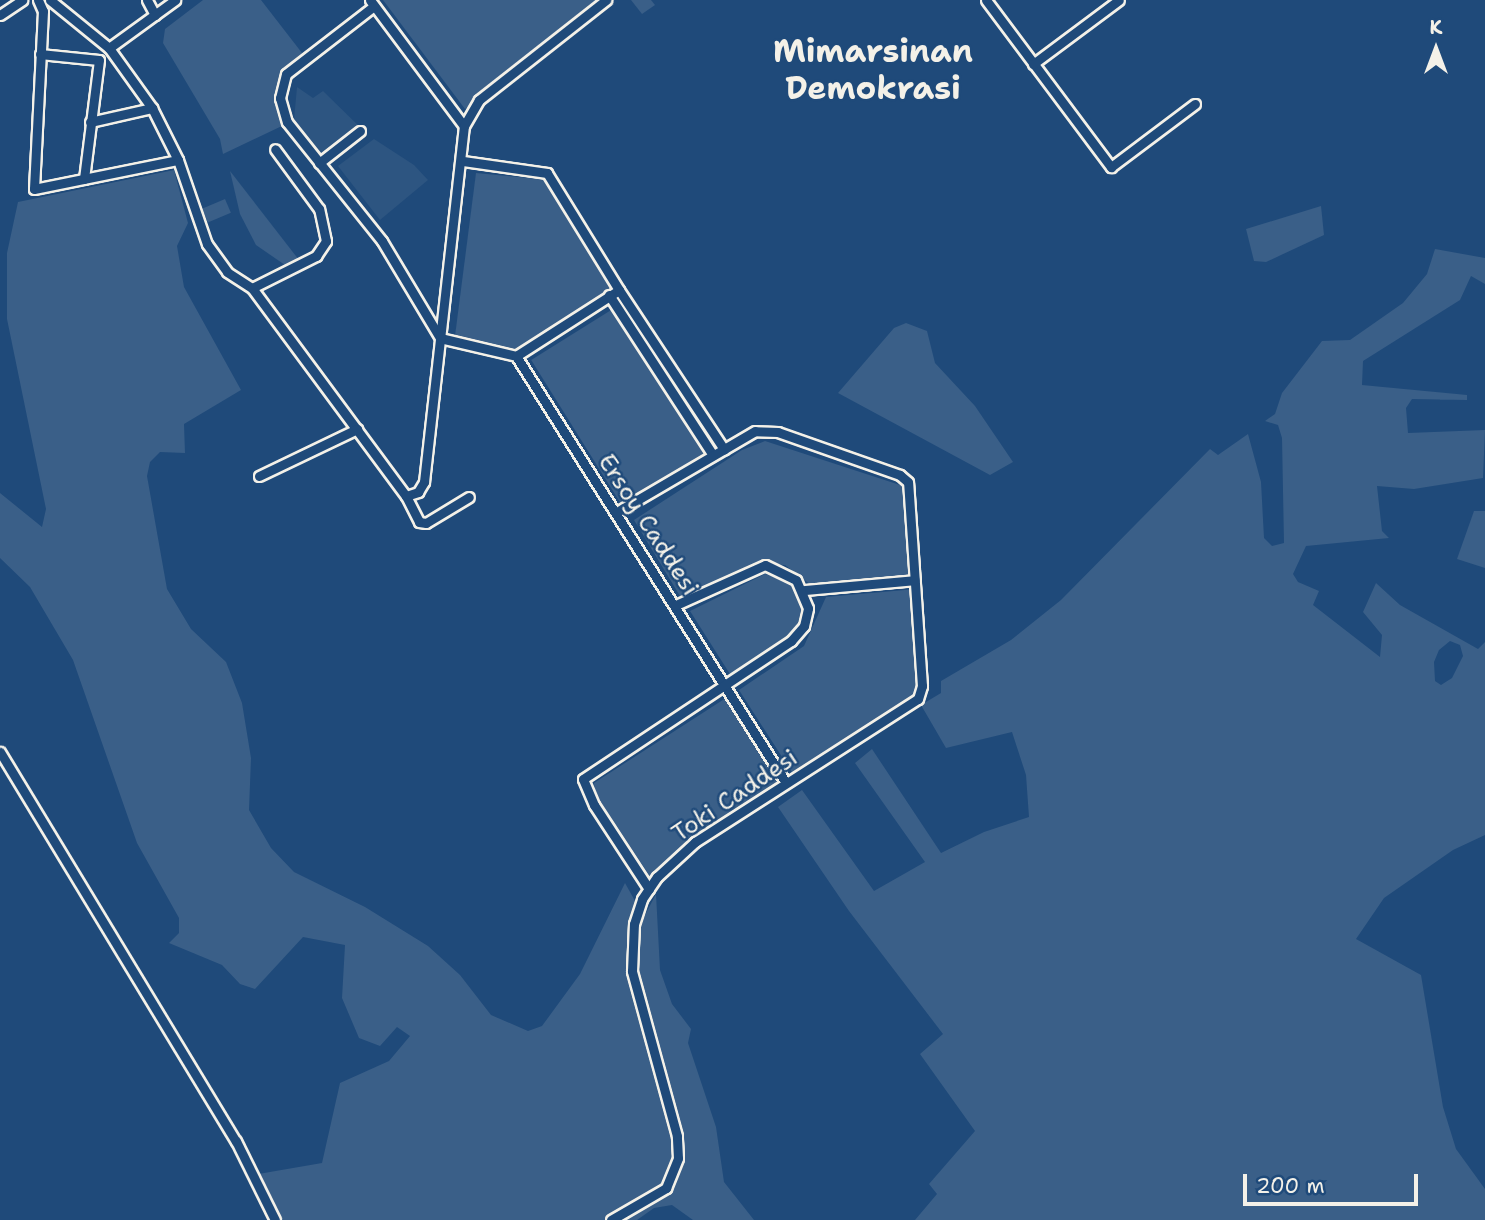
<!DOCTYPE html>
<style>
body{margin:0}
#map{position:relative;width:1485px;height:1220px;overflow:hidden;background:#1f4a7a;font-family:"Shantell Sans",sans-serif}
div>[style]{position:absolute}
.built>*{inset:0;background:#2d5581}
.green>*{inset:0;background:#3a5f88;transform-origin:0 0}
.roads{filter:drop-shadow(2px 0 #f4f1e8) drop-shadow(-2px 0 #f4f1e8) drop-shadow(0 2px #f4f1e8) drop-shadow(0 -2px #f4f1e8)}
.minor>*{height:9px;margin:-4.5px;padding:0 4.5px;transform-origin:4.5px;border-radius:4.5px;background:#1f4a7a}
span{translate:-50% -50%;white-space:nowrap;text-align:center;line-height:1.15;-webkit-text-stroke:5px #1f4a7a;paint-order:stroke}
.street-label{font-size:24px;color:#f4f1e8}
.district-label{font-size:32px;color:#f4f1e8;font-weight:700}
.north{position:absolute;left:1401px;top:14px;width:70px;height:70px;-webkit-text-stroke:5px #1f4a7a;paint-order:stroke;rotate:0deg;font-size:19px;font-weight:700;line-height:28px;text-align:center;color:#f4f1e8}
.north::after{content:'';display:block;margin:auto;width:24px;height:32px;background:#f4f1e8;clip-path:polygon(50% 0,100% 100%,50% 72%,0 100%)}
.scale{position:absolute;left:1243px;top:1174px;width:175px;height:32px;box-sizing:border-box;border:4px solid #f4f1e8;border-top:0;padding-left:9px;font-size:21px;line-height:24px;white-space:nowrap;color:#f4f1e8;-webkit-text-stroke:5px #1f4a7a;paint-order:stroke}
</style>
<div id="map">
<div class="built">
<i style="clip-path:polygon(297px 87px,313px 98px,323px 91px,367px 134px,328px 162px,294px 120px)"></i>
<i style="clip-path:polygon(374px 139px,414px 165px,428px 180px,380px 220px,338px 166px)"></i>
</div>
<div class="green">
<i style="clip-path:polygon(203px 0,261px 0,309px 62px,290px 79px,284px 93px,284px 125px,223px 154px,220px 139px,163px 43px,165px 29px)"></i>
<i style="clip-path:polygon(383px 0,609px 0,465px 109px)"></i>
<i style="clip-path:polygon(631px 0,651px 0,655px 5px,642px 14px)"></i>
<i style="clip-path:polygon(174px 170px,188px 223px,177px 246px,184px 287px,241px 390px,184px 424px,185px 453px,160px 452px,150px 462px,147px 476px,167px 589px,191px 629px,226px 662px,242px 703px,251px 758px,249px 810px,271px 848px,294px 872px,365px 907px,428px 946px,460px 975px,491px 1015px,528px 1031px,542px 1026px,580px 974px,625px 883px,644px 917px,656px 894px,660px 970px,672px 1004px,691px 1029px,688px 1043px,716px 1127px,724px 1182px,754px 1220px,693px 1220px,672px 1205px,654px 1208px,637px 1220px,269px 1220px,247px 1176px,322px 1163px,340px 1083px,389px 1061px,410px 1036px,397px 1027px,380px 1046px,359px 1038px,342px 998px,345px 945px,303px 937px,255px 989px,240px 984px,222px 965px,169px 943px,179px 933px,179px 918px,137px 843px,73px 660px,30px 587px,0 558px,0 493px,42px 527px,46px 509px,7px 319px,7px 253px,18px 202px)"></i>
<i style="clip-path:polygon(230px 171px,306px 269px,298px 274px,256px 245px,240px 214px)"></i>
<i style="clip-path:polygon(476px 173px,551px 180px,619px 289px,523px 353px,455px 336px)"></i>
<i style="left:225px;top:199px;width:15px;height:25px;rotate:67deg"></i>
<i style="clip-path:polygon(1321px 206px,1324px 235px,1266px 262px,1254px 261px,1246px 229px)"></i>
<i style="clip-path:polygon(evenodd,1435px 249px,1485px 258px,1485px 284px,1471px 276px,1460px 300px,1363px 361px,1362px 385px,1467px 395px,1467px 400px,1412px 399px,1406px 408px,1408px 433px,1485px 430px,1483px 478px,1414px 489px,1377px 486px,1382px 531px,1389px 538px,1306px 546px,1293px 574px,1298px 582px,1319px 591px,1313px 605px,1380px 657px,1382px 635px,1363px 612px,1376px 583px,1400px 605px,1478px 649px,1485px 642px,1485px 835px,1453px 850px,1384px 898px,1356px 939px,1421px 975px,1443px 1107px,1456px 1149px,1485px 1189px,1485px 1220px,915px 1220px,937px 1194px,929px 1184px,975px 1131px,920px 1054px,943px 1034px,849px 911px,778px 807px,802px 790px,874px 891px,925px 862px,855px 763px,872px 749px,941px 853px,984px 832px,1029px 817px,1026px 775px,1012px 732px,946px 748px,921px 705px,941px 693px,941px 681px,1011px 640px,1061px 600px,1210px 449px,1218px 455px,1248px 434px,1261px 482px,1264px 538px,1272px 546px,1284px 543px,1282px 438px,1278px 425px,1265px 421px,1275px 414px,1282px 393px,1322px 341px,1350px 340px,1403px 303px,1427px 274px,1435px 249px,1450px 641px,1460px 645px,1463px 656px,1452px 678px,1441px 685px,1435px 681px,1434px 662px,1439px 650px,1450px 641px)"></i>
<i style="left:616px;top:307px;width:175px;height:100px;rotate:58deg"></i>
<i style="clip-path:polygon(906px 323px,927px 331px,935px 363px,975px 406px,1013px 462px,990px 475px,838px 393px,894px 328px)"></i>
<i style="clip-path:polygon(765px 441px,903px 486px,916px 580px,811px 585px,785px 565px,760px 564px,683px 601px,634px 520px,742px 450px)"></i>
<i style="clip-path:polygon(1474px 511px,1485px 511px,1485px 568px,1457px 559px)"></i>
<i style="clip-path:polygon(765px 574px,797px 584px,803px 594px,804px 631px,735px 682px,690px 611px)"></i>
<i style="clip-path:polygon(916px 589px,921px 693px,793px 774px,739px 690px,804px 646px,826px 597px)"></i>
<i style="clip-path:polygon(729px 696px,784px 784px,700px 838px,653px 881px,595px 793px,594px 783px)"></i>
</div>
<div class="roads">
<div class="minor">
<i style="left:38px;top:0;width:12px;rotate:66deg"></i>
<i style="left:43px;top:11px;width:178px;rotate:92.9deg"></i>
<i style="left:34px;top:189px;width:147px;rotate:-11.4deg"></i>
<i style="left:50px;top:0;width:76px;rotate:39.1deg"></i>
<i style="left:109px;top:48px;width:74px;rotate:54.4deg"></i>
<i style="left:152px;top:108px;width:58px;rotate:63.4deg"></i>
<i style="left:178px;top:160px;width:89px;rotate:71deg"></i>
<i style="left:207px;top:244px;width:34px;rotate:54deg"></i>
<i style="left:227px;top:272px;width:30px;rotate:33deg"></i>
<i style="left:252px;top:288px;width:259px;rotate:53.5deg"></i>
<i style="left:406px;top:496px;width:29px;rotate:63deg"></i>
<i style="left:419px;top:522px;width:7px;rotate:8deg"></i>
<i style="left:426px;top:523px;width:50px;rotate:-31.2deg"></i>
<i style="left:147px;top:0;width:17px;rotate:62deg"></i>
<i style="left:370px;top:0;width:157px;rotate:53.3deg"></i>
<i style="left:986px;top:0;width:209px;rotate:53.2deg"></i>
<i style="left:1111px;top:167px;width:105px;rotate:-36.9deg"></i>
<i style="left:374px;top:6px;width:111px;rotate:142.3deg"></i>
<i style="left:286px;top:74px;width:25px;rotate:104deg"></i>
<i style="left:280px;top:98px;width:25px;rotate:74deg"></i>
<i style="left:287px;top:122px;width:152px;rotate:51.4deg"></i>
<i style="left:382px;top:241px;width:113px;rotate:59.1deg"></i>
<i style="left:440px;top:338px;width:78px;rotate:13.3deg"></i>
<i style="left:516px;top:356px;width:505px;rotate:57.69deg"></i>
<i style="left:0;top:15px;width:27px;rotate:-34deg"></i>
<i style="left:109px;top:48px;width:82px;rotate:-36deg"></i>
<i style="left:40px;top:54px;width:59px;rotate:5.8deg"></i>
<i style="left:99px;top:60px;width:120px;rotate:97.2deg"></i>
<i style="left:1033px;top:64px;width:107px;rotate:-36.7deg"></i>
<i style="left:90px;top:122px;width:64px;rotate:-12.7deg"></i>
<i style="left:463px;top:161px;width:85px;rotate:8.1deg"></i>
<i style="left:547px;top:173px;width:137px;rotate:58.4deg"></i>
<i style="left:619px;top:290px;width:122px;rotate:147.3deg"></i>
<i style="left:319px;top:163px;width:52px;rotate:-38deg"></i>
<i style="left:252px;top:288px;width:72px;rotate:-26.6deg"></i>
<i style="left:316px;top:256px;width:18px;rotate:-56deg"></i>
<i style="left:326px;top:241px;width:33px;rotate:-102deg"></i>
<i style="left:319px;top:209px;width:74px;rotate:-126.3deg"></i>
<i style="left:619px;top:290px;width:191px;rotate:56.6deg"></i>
<i style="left:609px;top:295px;width:191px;rotate:57deg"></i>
<i style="left:259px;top:476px;width:109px;rotate:-25.6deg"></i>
<i style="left:406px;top:496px;width:13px;rotate:-18deg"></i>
<i style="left:418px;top:492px;width:12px;rotate:-59deg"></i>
<i style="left:424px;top:482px;width:358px;rotate:-83.6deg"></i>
<i style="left:464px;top:126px;width:30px;rotate:-60deg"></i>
<i style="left:479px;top:100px;width:162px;rotate:-38.2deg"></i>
<i style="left:804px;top:590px;width:111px;rotate:-5.1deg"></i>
<i style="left:0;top:752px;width:455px;rotate:58.8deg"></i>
<i style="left:236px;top:1141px;width:88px;rotate:63.7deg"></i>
<i style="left:649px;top:889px;width:100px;rotate:-123.2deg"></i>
<i style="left:594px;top:805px;width:28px;rotate:-113deg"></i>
<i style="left:583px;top:779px;width:250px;rotate:-33.6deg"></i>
<i style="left:791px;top:641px;width:20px;rotate:-49deg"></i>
<i style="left:804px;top:626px;width:18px;rotate:-77deg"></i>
<i style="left:808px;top:608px;width:30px;rotate:-113deg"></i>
<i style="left:796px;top:580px;width:34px;rotate:-154deg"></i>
<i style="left:765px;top:565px;width:98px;rotate:155.8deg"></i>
<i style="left:611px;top:1220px;width:64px;rotate:-30.2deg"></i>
<i style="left:666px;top:1188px;width:32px;rotate:-68deg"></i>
<i style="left:678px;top:1158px;width:22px;rotate:-93deg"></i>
<i style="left:677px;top:1136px;width:171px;rotate:-105.3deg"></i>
<i style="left:632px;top:971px;width:47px;rotate:-87.6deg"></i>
<i style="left:634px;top:924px;width:26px;rotate:-72deg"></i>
<i style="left:642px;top:899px;width:27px;rotate:-56deg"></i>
<i style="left:657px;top:877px;width:52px;rotate:-42.6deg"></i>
<i style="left:695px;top:842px;width:265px;rotate:-32.7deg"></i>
<i style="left:918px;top:699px;width:14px;rotate:-73deg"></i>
<i style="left:922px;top:686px;width:204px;rotate:-93.9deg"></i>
<i style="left:908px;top:482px;width:11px;rotate:-139deg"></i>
<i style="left:900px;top:475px;width:129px;rotate:-160.6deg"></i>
<i style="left:778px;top:432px;width:23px;rotate:-178deg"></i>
<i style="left:755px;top:431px;width:160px;rotate:149.6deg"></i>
</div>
</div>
<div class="street-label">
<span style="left:648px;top:525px;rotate:57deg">Ersoy Caddesi</span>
<span style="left:735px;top:796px;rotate:-34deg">Toki Caddesi</span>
</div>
<div class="district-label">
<span style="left:873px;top:70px">Mimarsinan<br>Demokrasi</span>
</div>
<div class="north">K</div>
<div class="scale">200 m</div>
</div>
